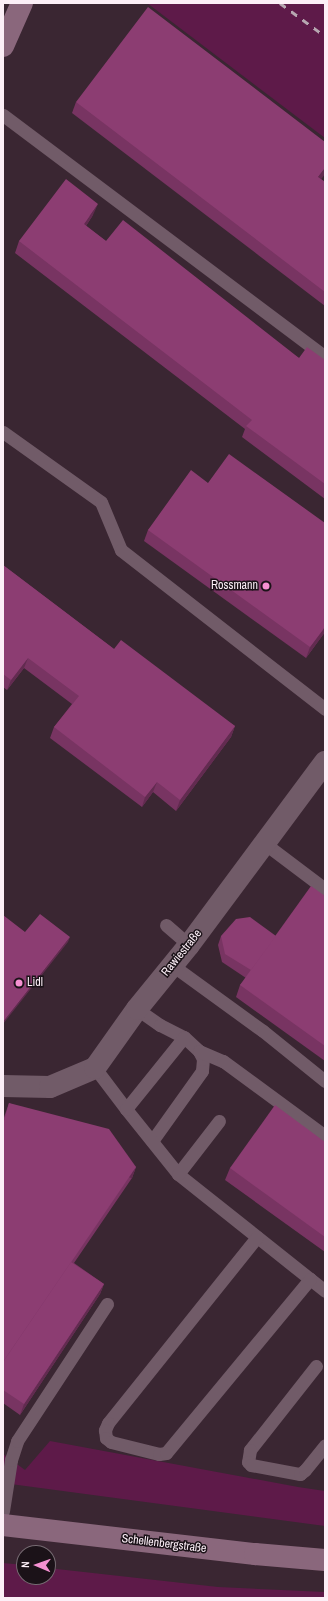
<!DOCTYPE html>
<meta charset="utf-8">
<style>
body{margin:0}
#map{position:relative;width:328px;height:1601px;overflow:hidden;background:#3a2632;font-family:"Archivo Narrow",sans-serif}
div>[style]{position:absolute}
.green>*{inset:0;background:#5e1a49}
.lane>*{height:13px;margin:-6.5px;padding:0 6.5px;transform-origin:6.5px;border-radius:6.5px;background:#715b68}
.street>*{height:22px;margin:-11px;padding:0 11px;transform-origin:11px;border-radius:11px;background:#715b68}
.secondary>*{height:22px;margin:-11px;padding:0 11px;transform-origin:11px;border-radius:11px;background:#8a677c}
.rail>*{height:3px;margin-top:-1.5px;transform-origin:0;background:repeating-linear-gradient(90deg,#b7a7b1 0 7px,transparent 0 14px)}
.wall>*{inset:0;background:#783462}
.shaded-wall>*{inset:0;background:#622b50;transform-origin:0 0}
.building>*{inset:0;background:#8c3d72}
.dots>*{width:11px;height:11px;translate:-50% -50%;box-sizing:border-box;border:2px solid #1b1218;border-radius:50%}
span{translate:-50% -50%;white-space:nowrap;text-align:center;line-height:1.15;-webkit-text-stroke:3px #1b1218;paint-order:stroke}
.poi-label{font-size:12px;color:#fceff7}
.right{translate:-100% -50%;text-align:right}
.left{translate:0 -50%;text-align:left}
.street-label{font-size:12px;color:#fceff7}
.frame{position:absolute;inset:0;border:4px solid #fceff7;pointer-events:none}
.north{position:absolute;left:16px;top:1545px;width:40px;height:40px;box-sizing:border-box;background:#1b1218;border:1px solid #756a71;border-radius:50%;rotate:272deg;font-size:11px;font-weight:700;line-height:16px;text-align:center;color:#fceff7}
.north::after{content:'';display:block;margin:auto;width:14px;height:18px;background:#f590d1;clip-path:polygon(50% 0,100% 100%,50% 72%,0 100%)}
</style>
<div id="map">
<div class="green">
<i style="clip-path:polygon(147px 3px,325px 3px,325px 138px)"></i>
<i style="clip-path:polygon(50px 1441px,298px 1487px,325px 1491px,325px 1526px,3px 1483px,3px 1454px,25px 1470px)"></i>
<i style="clip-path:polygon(3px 1563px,24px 1565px,24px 1577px,48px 1577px,48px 1568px,218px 1587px,325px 1592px,325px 1598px,3px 1598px)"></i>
</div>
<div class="lane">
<i style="left:3px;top:115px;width:403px;rotate:36.9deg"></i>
<i style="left:3px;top:432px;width:120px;rotate:35.5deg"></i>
<i style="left:101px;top:502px;width:52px;rotate:67.4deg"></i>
<i style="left:121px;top:550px;width:259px;rotate:37.9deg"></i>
<i style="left:264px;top:843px;width:76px;rotate:37deg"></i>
<i style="left:166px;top:925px;width:30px;rotate:41deg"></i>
<i style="left:172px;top:965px;width:112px;rotate:36deg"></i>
<i style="left:263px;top:1031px;width:80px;rotate:38.9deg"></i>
<i style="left:137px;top:1009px;width:28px;rotate:35deg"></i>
<i style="left:160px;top:1025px;width:27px;rotate:27deg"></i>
<i style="left:184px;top:1037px;width:21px;rotate:43deg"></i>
<i style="left:199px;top:1051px;width:9px;rotate:63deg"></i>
<i style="left:203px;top:1059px;width:12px;rotate:95deg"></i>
<i style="left:202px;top:1071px;width:86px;rotate:125.5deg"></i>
<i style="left:199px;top:1051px;width:26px;rotate:23deg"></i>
<i style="left:223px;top:1061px;width:127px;rotate:36.3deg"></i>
<i style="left:95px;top:1068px;width:51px;rotate:52.9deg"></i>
<i style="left:126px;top:1109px;width:83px;rotate:51.3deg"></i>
<i style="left:178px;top:1174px;width:188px;rotate:38.5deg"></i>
<i style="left:126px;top:1109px;width:92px;rotate:-51.1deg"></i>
<i style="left:178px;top:1174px;width:67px;rotate:-52.3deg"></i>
<i style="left:257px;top:1237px;width:238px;rotate:128.7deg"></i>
<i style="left:108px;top:1423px;width:8px;rotate:113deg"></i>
<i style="left:105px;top:1430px;width:8px;rotate:83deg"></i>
<i style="left:106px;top:1438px;width:6px;rotate:39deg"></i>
<i style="left:111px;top:1442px;width:49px;rotate:14deg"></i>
<i style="left:159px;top:1454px;width:7px;rotate:-8deg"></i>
<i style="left:166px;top:1453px;width:226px;rotate:-50.4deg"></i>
<i style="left:316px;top:1366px;width:107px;rotate:128.2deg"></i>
<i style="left:250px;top:1450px;width:12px;rotate:99deg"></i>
<i style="left:248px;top:1462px;width:4px;rotate:45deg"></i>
<i style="left:251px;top:1465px;width:50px;rotate:10.4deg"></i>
<i style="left:300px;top:1474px;width:6px;rotate:-39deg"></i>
<i style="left:305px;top:1470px;width:32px;rotate:-51deg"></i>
<i style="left:3px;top:1511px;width:52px;rotate:-81.1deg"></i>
<i style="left:11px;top:1460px;width:20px;rotate:-72deg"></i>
<i style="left:17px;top:1441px;width:164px;rotate:-56.7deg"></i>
</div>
<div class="street">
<i style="left:3px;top:1086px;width:47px;rotate:1.2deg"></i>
<i style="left:50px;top:1087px;width:49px;rotate:-22.9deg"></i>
<i style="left:95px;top:1068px;width:72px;rotate:-54.6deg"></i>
<i style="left:137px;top:1009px;width:82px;rotate:-50.9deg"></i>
<i style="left:189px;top:945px;width:228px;rotate:-53.4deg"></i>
</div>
<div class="secondary">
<i style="left:3px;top:46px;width:47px;rotate:-66.2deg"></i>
<i style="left:3px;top:1525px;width:254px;rotate:6.6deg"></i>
<i style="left:255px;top:1554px;width:70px;rotate:4.9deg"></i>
</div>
<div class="rail">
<i style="left:280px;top:3px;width:56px;rotate:36.3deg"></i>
</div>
<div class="wall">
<i style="clip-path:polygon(76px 102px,321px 179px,325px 182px,325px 306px,72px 113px)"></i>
<i style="clip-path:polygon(93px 215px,86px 226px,106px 241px,299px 358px,325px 360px,325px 499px,242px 437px,245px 429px,15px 253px,19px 241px)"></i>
<i style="clip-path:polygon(208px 483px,325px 632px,306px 658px,144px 541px,148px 530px)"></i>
<i style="clip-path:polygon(3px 565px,114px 649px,235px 726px,231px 737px,176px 811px,153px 792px,142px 807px,50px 738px,54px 727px,72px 704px,24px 668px,7px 690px,3px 687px)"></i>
<i style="clip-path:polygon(325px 896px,325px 1061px,236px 997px,240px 985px,246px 978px,222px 962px,218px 945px,221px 936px,276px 936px)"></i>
<i style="clip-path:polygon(9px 1103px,136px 1167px,132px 1178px,74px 1263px,104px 1284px,100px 1294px,20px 1415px,3px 1403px,3px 1120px)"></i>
<i style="clip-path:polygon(325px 1142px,325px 1252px,225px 1180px,230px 1168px)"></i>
</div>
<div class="shaded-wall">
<i style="clip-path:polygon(325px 168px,325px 174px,314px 189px,318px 177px)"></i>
<i style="clip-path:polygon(98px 204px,93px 215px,80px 235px,84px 224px)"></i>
<i style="clip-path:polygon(325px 627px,325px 632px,306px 658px,310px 647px)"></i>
<i style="clip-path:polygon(28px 658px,24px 668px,7px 690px,11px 680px)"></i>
<i style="clip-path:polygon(235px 726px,231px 737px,176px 811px,180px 800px)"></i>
<i style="clip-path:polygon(157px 782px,153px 792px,142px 807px,145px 797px)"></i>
<i style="clip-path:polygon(70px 937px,68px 942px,3px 1024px,3px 1022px)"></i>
<i style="left:136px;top:1167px;width:12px;height:236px;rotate:110deg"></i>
<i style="clip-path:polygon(104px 1284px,100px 1294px,20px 1415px,24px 1404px)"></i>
</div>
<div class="building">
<i style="clip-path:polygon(148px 7px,325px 142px,325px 168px,318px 177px,325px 182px,325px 292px,76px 102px)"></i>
<i style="clip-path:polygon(66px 179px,98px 204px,84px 224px,106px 241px,123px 220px,299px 358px,307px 347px,325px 360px,325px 484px,246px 426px,252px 420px,19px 241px)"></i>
<i style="clip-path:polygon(229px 454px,325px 523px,325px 627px,310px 647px,148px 530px,191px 470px,208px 483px)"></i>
<i style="clip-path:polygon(3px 565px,114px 649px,121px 640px,235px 726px,180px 800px,157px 782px,145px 797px,54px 727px,79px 696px,28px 658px,11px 680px,3px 674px)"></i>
<i style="clip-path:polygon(311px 886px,325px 896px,325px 1046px,240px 985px)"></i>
<i style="clip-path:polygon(40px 914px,70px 937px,3px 1022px,3px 915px,25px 932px)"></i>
<i style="clip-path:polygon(250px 917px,276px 936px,251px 970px,225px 954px,221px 936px,236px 919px)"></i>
<i style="clip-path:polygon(9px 1103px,109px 1129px,136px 1167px,3px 1362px,3px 1124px)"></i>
<i style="clip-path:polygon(275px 1105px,325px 1142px,325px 1237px,230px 1168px)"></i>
<i style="clip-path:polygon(71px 1262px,104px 1284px,24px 1404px,3px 1390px,3px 1362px)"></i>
</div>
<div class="dots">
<i style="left:266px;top:586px;background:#f590d1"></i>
<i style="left:19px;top:983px;background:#f590d1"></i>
</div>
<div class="poi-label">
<span class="right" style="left:258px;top:586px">Rossmann</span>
<span class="left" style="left:27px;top:983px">Lidl</span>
</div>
<div class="street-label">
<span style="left:182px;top:953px;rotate:-51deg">Rawiestraße</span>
<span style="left:164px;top:1544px;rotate:7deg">Schellenbergstraße</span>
</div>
<div class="frame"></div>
<div class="north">N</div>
</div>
